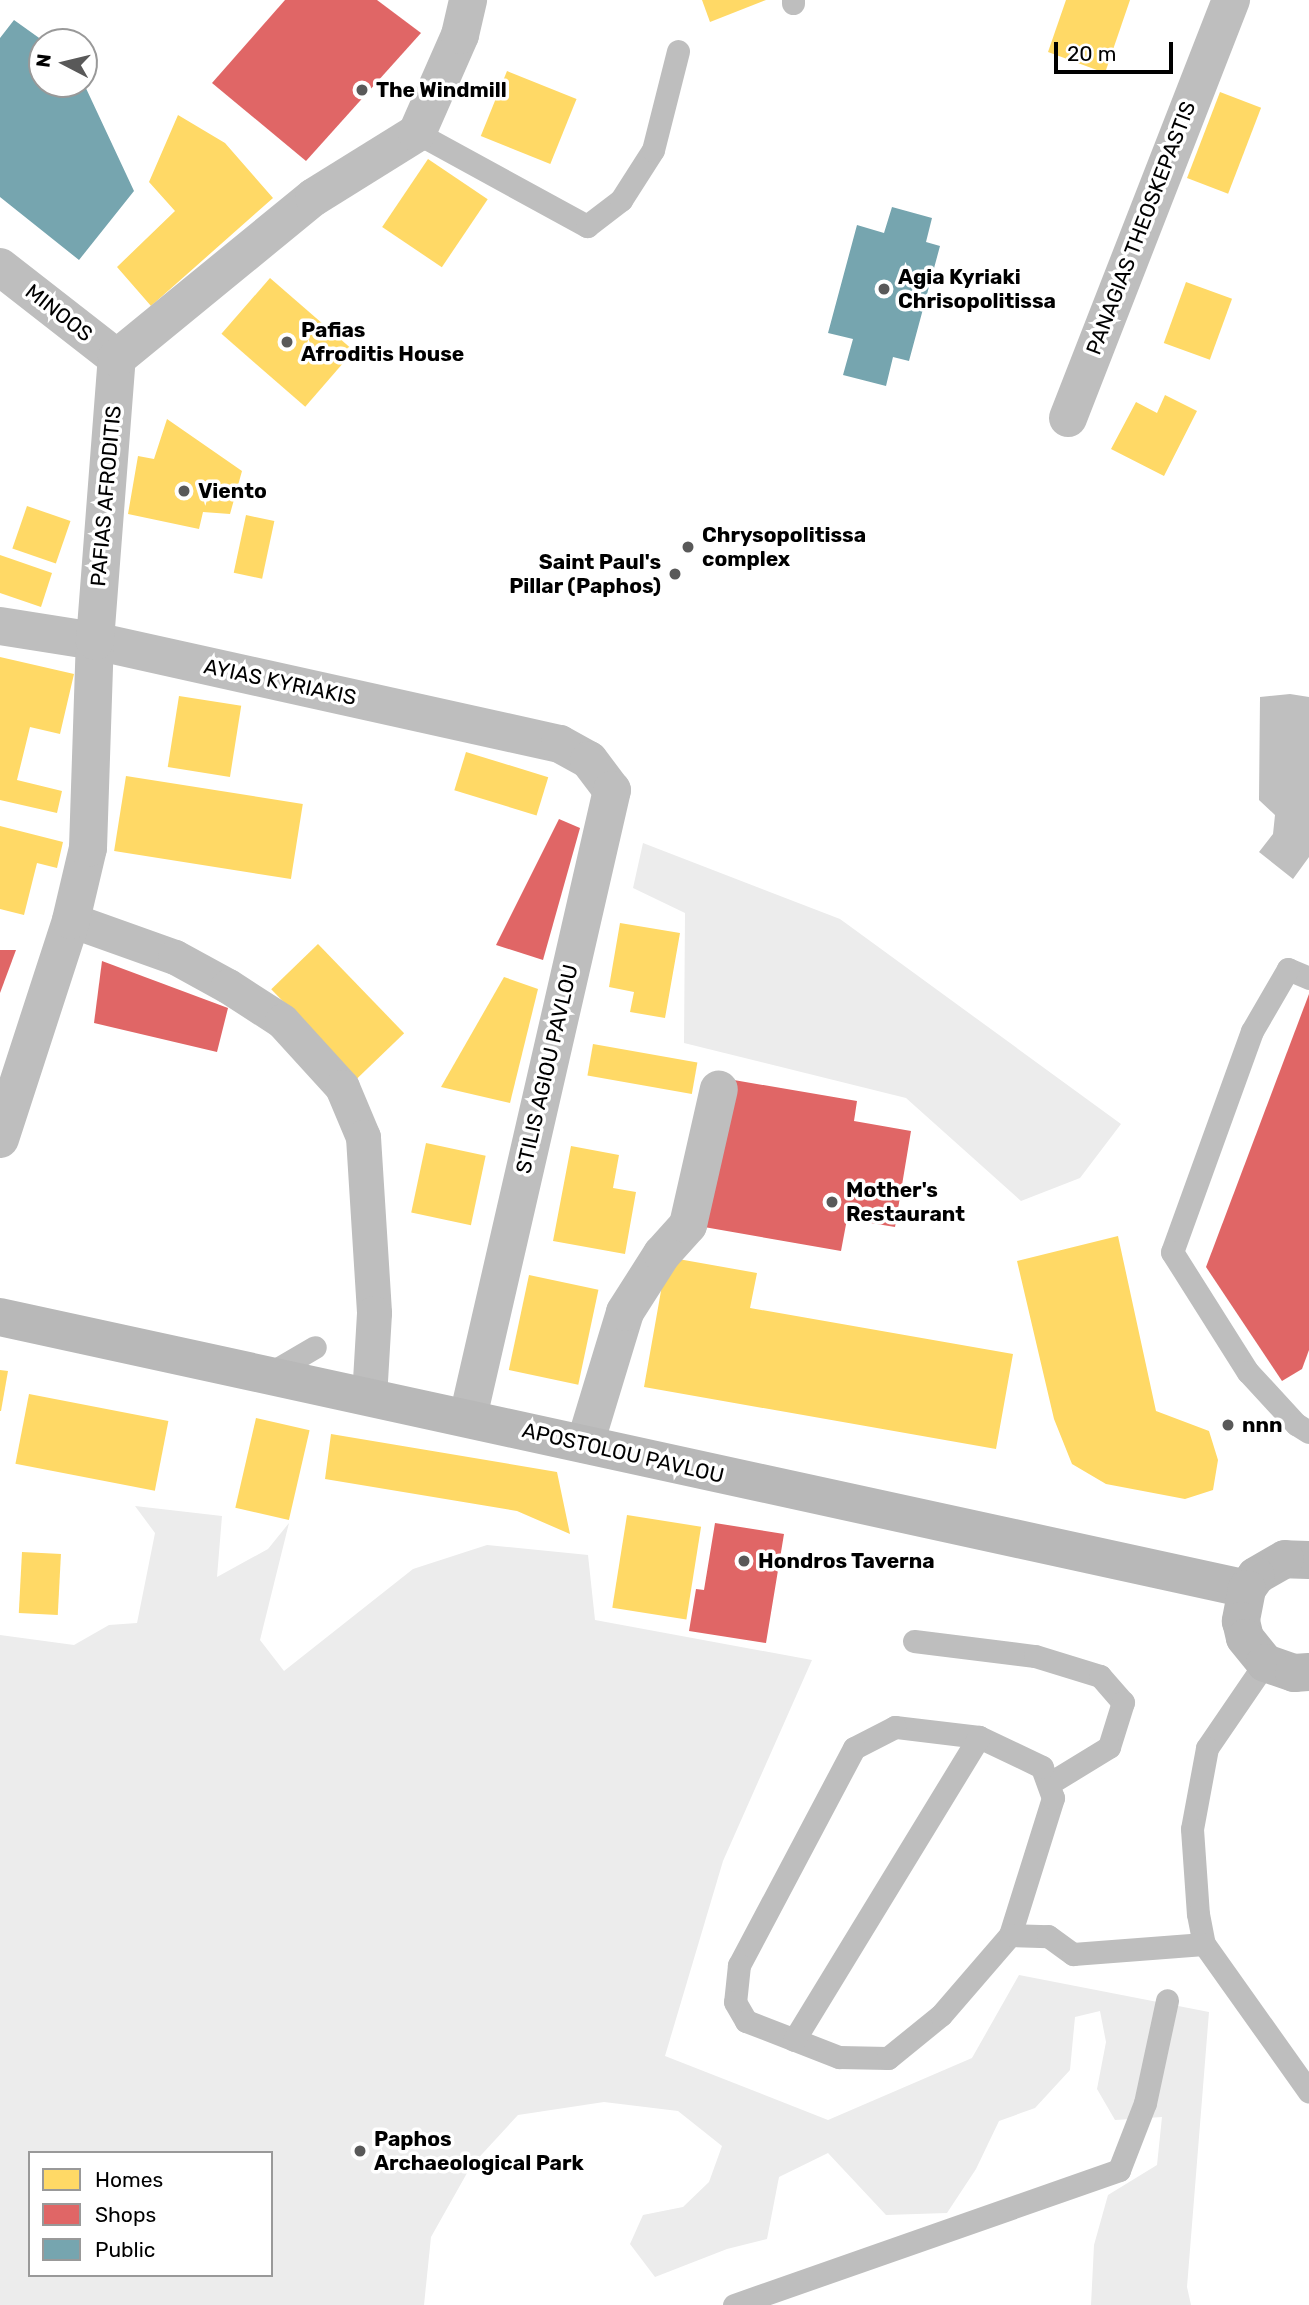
<!DOCTYPE html>
<style>
body{margin:0}
#map{position:relative;width:1309px;height:2305px;overflow:hidden;background:#fff;font-family:Rubik,sans-serif}
div>[style]{position:absolute}
.green>*{inset:0;background:#ececec}
.water>*{inset:0;background:#bfbfbf}
.homes>*{inset:0;background:#ffd966;transform-origin:0 0}
.shops>*{inset:0;background:#e06666}
.public>*{inset:0;background:#76a5af}
.service>*{height:23px;margin:-11.5px;padding:0 11.5px;transform-origin:11.5px;border-radius:11.5px;background:#bebebe}
.pedestrian>*{height:35px;margin:-17.5px;padding:0 17.5px;transform-origin:17.5px;border-radius:17.5px;background:#bebebe}
.minor>*{height:38px;margin:-19px;padding:0 19px;transform-origin:19px;border-radius:19px;background:#bebebe}
.secondary>*{height:38px;margin:-19px;padding:0 19px;transform-origin:19px;border-radius:19px;background:#b8b8b8}
.dots>*{width:19px;height:19px;translate:-50% -50%;box-sizing:border-box;border:4px solid #fff;border-radius:50%}
span{translate:-50% -50%;white-space:nowrap;text-align:center;line-height:1.15;-webkit-text-stroke:7px #fff;paint-order:stroke}
.poi-label{font-size:21px;color:#000;font-weight:700}
.left{translate:0 -50%;text-align:left}
.right{translate:-100% -50%;text-align:right}
.street-label{font-size:21px;color:#000}
.legend{position:absolute;left:28px;top:2151px;width:245px;height:126px;box-sizing:border-box;background:#fff;border:2px solid #999;margin:0;padding:9px 12px;list-style:none;font-size:21px;color:#000}
.legend li{display:flex;align-items:center;gap:14px;height:35px}
.legend b{width:35px;border:2px solid #999}
.north{position:absolute;left:28px;top:28px;width:70px;height:70px;box-sizing:border-box;background:#fff;border:2px solid #999;border-radius:50%;rotate:277deg;font-size:19px;font-weight:700;line-height:28px;text-align:center;color:#000}
.north::after{content:'';display:block;margin:auto;width:24px;height:32px;background:#595959;clip-path:polygon(50% 0,100% 100%,50% 72%,0 100%)}
.scale{position:absolute;left:1054px;top:42px;width:119px;height:32px;box-sizing:border-box;border:4px solid #000;border-top:0;padding-left:9px;font-size:21px;line-height:24px;white-space:nowrap;color:#000;-webkit-text-stroke:5px #fff;paint-order:stroke}
</style>
<div id="map">
<div class="green">
<i style="clip-path:polygon(643px 843px,840px 919px,1121px 1124px,1080px 1178px,1021px 1201px,906px 1098px,684px 1043px,685px 913px,633px 888px)"></i>
<i style="clip-path:polygon(evenodd,135px 1506px,222px 1516px,217px 1577px,268px 1549px,289px 1523px,260px 1640px,284px 1671px,413px 1569px,487px 1545px,588px 1555px,595px 1620px,812px 1660px,723px 1861px,665px 2056px,828px 2120px,972px 2058px,1019px 1975px,1209px 2012px,1187px 2287px,1191px 2305px,1091px 2305px,1094px 2245px,1108px 2195px,1157px 2165px,1162px 2117px,1115px 2120px,1097px 2089px,1106px 2042px,1100px 2011px,1075px 2017px,1070px 2070px,1035px 2108px,999px 2121px,976px 2169px,947px 2213px,886px 2215px,828px 2153px,779px 2177px,767px 2239px,727px 2249px,655px 2277px,630px 2244px,643px 2215px,683px 2207px,709px 2182px,722px 2146px,678px 2111px,604px 2102px,518px 2115px,471px 2166px,431px 2237px,424px 2305px,0 2305px,0 1635px,74px 1645px,109px 1625px,137px 1623px,155px 1533px,135px 1506px,30px 2153px,271px 2153px,271px 2275px,30px 2275px,30px 2153px)"></i>
</div>
<div class="water">
<i style="clip-path:polygon(1290px 694px,1309px 697px,1309px 857px,1293px 879px,1259px 852px,1273px 834px,1275px 815px,1259px 800px,1260px 697px)"></i>
</div>
<div class="homes">
<i style="clip-path:polygon(702px 0,766px 0,710px 22px)"></i>
<i style="clip-path:polygon(1066px 0,1130px 0,1105px 73px,1048px 52px)"></i>
<i style="left:507px;top:71px;width:75px;height:70px;rotate:22deg"></i>
<i style="left:1220px;top:92px;width:44px;height:92px;rotate:21deg"></i>
<i style="clip-path:polygon(178px 115px,225px 143px,273px 198px,151px 306px,117px 267px,175px 211px,149px 182px)"></i>
<i style="left:428px;top:159px;width:72px;height:82px;rotate:34deg"></i>
<i style="left:270px;top:278px;width:111px;height:74px;rotate:41deg"></i>
<i style="left:1186px;top:282px;width:49px;height:65px;rotate:20deg"></i>
<i style="clip-path:polygon(1165px 395px,1197px 411px,1164px 476px,1111px 449px,1136px 402px,1157px 413px)"></i>
<i style="clip-path:polygon(167px 419px,242px 471px,230px 514px,203px 512px,199px 529px,128px 514px,138px 456px,154px 459px)"></i>
<i style="left:27px;top:506px;width:46px;height:45px;rotate:19deg"></i>
<i style="left:246px;top:515px;width:29px;height:59px;rotate:12deg"></i>
<i style="clip-path:polygon(0 555px,52px 573px,41px 607px,0 593px)"></i>
<i style="clip-path:polygon(0 657px,74px 674px,60px 734px,30px 727px,17px 780px,62px 791px,57px 813px,0 800px)"></i>
<i style="left:179px;top:696px;width:63px;height:72px;rotate:9deg"></i>
<i style="left:466px;top:752px;width:86px;height:40px;rotate:17deg"></i>
<i style="left:126px;top:776px;width:179px;height:76px;rotate:9deg"></i>
<i style="clip-path:polygon(0 826px,63px 842px,57px 868px,37px 863px,24px 915px,0 909px)"></i>
<i style="clip-path:polygon(620px 923px,680px 933px,665px 1018px,630px 1012px,634px 992px,609px 987px)"></i>
<i style="left:318px;top:944px;width:124px;height:65px;rotate:46deg"></i>
<i style="clip-path:polygon(504px 977px,538px 989px,510px 1103px,441px 1087px)"></i>
<i style="left:593px;top:1044px;width:106px;height:32px;rotate:10deg"></i>
<i style="left:426px;top:1143px;width:61px;height:71px;rotate:12deg"></i>
<i style="clip-path:polygon(571px 1146px,619px 1155px,613px 1188px,636px 1192px,625px 1254px,553px 1241px)"></i>
<i style="clip-path:polygon(1118px 1236px,1156px 1411px,1209px 1431px,1218px 1460px,1213px 1490px,1185px 1499px,1106px 1484px,1072px 1464px,1054px 1419px,1017px 1261px)"></i>
<i style="clip-path:polygon(667px 1257px,757px 1273px,750px 1308px,1013px 1354px,996px 1449px,644px 1387px)"></i>
<i style="left:529px;top:1275px;width:71px;height:97px;rotate:12deg"></i>
<i style="clip-path:polygon(0 1370px,8px 1371px,1px 1411px,0 1411px)"></i>
<i style="left:29px;top:1394px;width:142px;height:71px;rotate:11deg"></i>
<i style="left:256px;top:1418px;width:55px;height:92px;rotate:13deg"></i>
<i style="clip-path:polygon(331px 1434px,557px 1472px,570px 1534px,517px 1511px,325px 1479px)"></i>
<i style="left:627px;top:1515px;width:75px;height:94px;rotate:9deg"></i>
<i style="left:22px;top:1552px;width:39px;height:61px;rotate:3deg"></i>
</div>
<div class="shops">
<i style="clip-path:polygon(285px 0,377px 0,421px 33px,306px 161px,212px 83px)"></i>
<i style="clip-path:polygon(559px 819px,580px 828px,543px 960px,496px 945px)"></i>
<i style="clip-path:polygon(0 950px,16px 950px,0 993px)"></i>
<i style="clip-path:polygon(102px 961px,228px 1008px,217px 1052px,94px 1023px)"></i>
<i style="clip-path:polygon(1309px 994px,1309px 1350px,1302px 1369px,1282px 1381px,1206px 1267px)"></i>
<i style="clip-path:polygon(728px 1079px,857px 1101px,854px 1121px,911px 1131px,895px 1227px,847px 1219px,841px 1251px,704px 1227px)"></i>
<i style="clip-path:polygon(715px 1523px,784px 1534px,766px 1643px,689px 1631px,696px 1589px,704px 1590px)"></i>
</div>
<div class="public">
<i style="clip-path:polygon(14px 20px,42px 40px,42px 84px,84px 84px,134px 191px,79px 260px,0 197px,0 38px)"></i>
<i style="clip-path:polygon(892px 207px,932px 218px,926px 242px,940px 246px,909px 361px,893px 357px,886px 386px,843px 375px,853px 339px,828px 333px,857px 225px,884px 233px)"></i>
</div>
<div class="service">
<i style="left:793px;top:3px;width:3px;rotate:-90deg"></i>
<i style="left:417px;top:133px;width:194px;rotate:28.7deg"></i>
<i style="left:587px;top:226px;width:43px;rotate:-37.4deg"></i>
<i style="left:621px;top:200px;width:59px;rotate:-57.4deg"></i>
<i style="left:653px;top:150px;width:102px;rotate:-75.8deg"></i>
<i style="left:1309px;top:978px;width:23px;rotate:-157deg"></i>
<i style="left:1288px;top:969px;width:72px;rotate:120.1deg"></i>
<i style="left:1252px;top:1031px;width:235px;rotate:109.9deg"></i>
<i style="left:1172px;top:1252px;width:142px;rotate:57.7deg"></i>
<i style="left:1248px;top:1372px;width:71px;rotate:47.3deg"></i>
<i style="left:1296px;top:1424px;width:15px;rotate:32deg"></i>
<i style="left:269px;top:1374px;width:53px;rotate:-30.4deg"></i>
<i style="left:914px;top:1641px;width:122px;rotate:7.1deg"></i>
<i style="left:1035px;top:1656px;width:68px;rotate:17.1deg"></i>
<i style="left:1100px;top:1676px;width:35px;rotate:49deg"></i>
<i style="left:1123px;top:1702px;width:47px;rotate:107.3deg"></i>
<i style="left:1109px;top:1747px;width:69px;rotate:148.6deg"></i>
<i style="left:1265px;top:1663px;width:103px;rotate:124.3deg"></i>
<i style="left:1207px;top:1748px;width:82px;rotate:100.5deg"></i>
<i style="left:1192px;top:1829px;width:85px;rotate:86deg"></i>
<i style="left:1198px;top:1914px;width:31px;rotate:79deg"></i>
<i style="left:1204px;top:1944px;width:181px;rotate:54.6deg"></i>
<i style="left:1010px;top:1935px;width:144px;rotate:-72.6deg"></i>
<i style="left:1053px;top:1798px;width:33px;rotate:-110deg"></i>
<i style="left:1042px;top:1767px;width:70px;rotate:-154.5deg"></i>
<i style="left:979px;top:1737px;width:85px;rotate:-173.2deg"></i>
<i style="left:895px;top:1727px;width:46px;rotate:152.9deg"></i>
<i style="left:854px;top:1748px;width:246px;rotate:117.9deg"></i>
<i style="left:739px;top:1965px;width:37px;rotate:96deg"></i>
<i style="left:735px;top:2002px;width:22px;rotate:60deg"></i>
<i style="left:746px;top:2021px;width:100px;rotate:21.2deg"></i>
<i style="left:839px;top:2057px;width:49px;rotate:1.2deg"></i>
<i style="left:888px;top:2058px;width:68px;rotate:-39.1deg"></i>
<i style="left:941px;top:2015px;width:106px;rotate:-49.2deg"></i>
<i style="left:1010px;top:1935px;width:38px;rotate:2deg"></i>
<i style="left:1048px;top:1936px;width:31px;rotate:36deg"></i>
<i style="left:1073px;top:1954px;width:131px;rotate:-4.4deg"></i>
<i style="left:794px;top:2040px;width:355px;rotate:-58.6deg"></i>
<i style="left:734px;top:2305px;width:408px;rotate:-19.3deg"></i>
<i style="left:1119px;top:2170px;width:72px;rotate:-68.8deg"></i>
<i style="left:1145px;top:2103px;width:105px;rotate:-77.9deg"></i>
</div>
<div class="pedestrian">
<i style="left:71px;top:920px;width:110px;rotate:19.6deg"></i>
<i style="left:175px;top:957px;width:60px;rotate:28.7deg"></i>
<i style="left:228px;top:986px;width:64px;rotate:32.9deg"></i>
<i style="left:282px;top:1021px;width:89px;rotate:47.7deg"></i>
<i style="left:342px;top:1087px;width:54px;rotate:67.2deg"></i>
<i style="left:363px;top:1137px;width:176px;rotate:86.4deg"></i>
<i style="left:374px;top:1313px;width:84px;rotate:93.4deg"></i>
</div>
<div class="minor">
<i style="left:0;top:267px;width:148px;rotate:37.9deg"></i>
<i style="left:1068px;top:418px;width:449px;rotate:-68.7deg"></i>
<i style="left:0;top:626px;width:96px;rotate:9deg"></i>
<i style="left:95px;top:641px;width:476px;rotate:12.5deg"></i>
<i style="left:560px;top:744px;width:33px;rotate:29deg"></i>
<i style="left:589px;top:760px;width:38px;rotate:53deg"></i>
<i style="left:612px;top:790px;width:643px;rotate:102.93deg"></i>
<i style="left:0;top:1139px;width:230px;rotate:-72deg"></i>
<i style="left:71px;top:920px;width:74px;rotate:-76.7deg"></i>
<i style="left:88px;top:848px;width:207px;rotate:-88.1deg"></i>
<i style="left:95px;top:641px;width:284px;rotate:-85.6deg"></i>
<i style="left:117px;top:358px;width:254px;rotate:-39.3deg"></i>
<i style="left:314px;top:197px;width:121px;rotate:-31.9deg"></i>
<i style="left:417px;top:133px;width:107px;rotate:-66.3deg"></i>
<i style="left:460px;top:35px;width:36px;rotate:-77deg"></i>
<i style="left:585px;top:1444px;width:138px;rotate:-73.1deg"></i>
<i style="left:625px;top:1312px;width:69px;rotate:-57.5deg"></i>
<i style="left:662px;top:1254px;width:39px;rotate:-48deg"></i>
<i style="left:688px;top:1225px;width:139px;rotate:-77.2deg"></i>
</div>
<div class="secondary">
<i style="left:0;top:1317px;width:1276px;rotate:12.3deg"></i>
<i style="left:1309px;top:1560px;width:24px;rotate:-178deg"></i>
<i style="left:1285px;top:1559px;width:34px;rotate:150deg"></i>
<i style="left:1256px;top:1576px;width:16px;rotate:125deg"></i>
<i style="left:1247px;top:1589px;width:33px;rotate:101deg"></i>
<i style="left:1241px;top:1621px;width:17px;rotate:77deg"></i>
<i style="left:1245px;top:1638px;width:32px;rotate:51deg"></i>
<i style="left:1265px;top:1663px;width:31px;rotate:19deg"></i>
<i style="left:1294px;top:1673px;width:15px;rotate:-4deg"></i>
</div>
<div class="dots">
<i style="left:362px;top:90px;background:#595959"></i>
<i style="left:884px;top:289px;background:#595959"></i>
<i style="left:287px;top:342px;background:#595959"></i>
<i style="left:184px;top:491px;background:#595959"></i>
<i style="left:688px;top:547px;background:#595959"></i>
<i style="left:675px;top:574px;background:#595959"></i>
<i style="left:832px;top:1202px;background:#595959"></i>
<i style="left:1228px;top:1425px;background:#595959"></i>
<i style="left:744px;top:1561px;background:#595959"></i>
<i style="left:360px;top:2151px;background:#595959"></i>
</div>
<div class="poi-label">
<span class="left" style="left:376px;top:90px">The Windmill</span>
<span class="left" style="left:898px;top:289px">Agia Kyriaki<br>Chrisopolitissa</span>
<span class="left" style="left:301px;top:342px">Pafias<br>Afroditis House</span>
<span class="left" style="left:198px;top:491px">Viento</span>
<span class="left" style="left:702px;top:547px">Chrysopolitissa<br>complex</span>
<span class="right" style="left:661px;top:574px">Saint Paul's<br>Pillar (Paphos)</span>
<span class="left" style="left:846px;top:1202px">Mother's<br>Restaurant</span>
<span class="left" style="left:1242px;top:1425px">nnn</span>
<span class="left" style="left:758px;top:1561px">Hondros Taverna</span>
<span class="left" style="left:374px;top:2151px">Paphos<br>Archaeological Park</span>
</div>
<div class="street-label">
<span style="left:1141px;top:228px;rotate:-69deg">PANAGIAS THEOSKEPASTIS</span>
<span style="left:59px;top:313px;rotate:38deg">MINOOS</span>
<span style="left:106px;top:496px;rotate:-85deg">PAFIAS AFRODITIS</span>
<span style="left:280px;top:682px;rotate:12deg">AYIAS KYRIAKIS</span>
<span style="left:547px;top:1069px;rotate:-77deg">STILIS AGIOU PAVLOU</span>
<span style="left:623px;top:1453px;rotate:13deg">APOSTOLOU PAVLOU</span>
</div>
<ul class="legend">
<li><b style="height:19px;background:#ffd966"></b>Homes</li>
<li><b style="height:19px;background:#e06666"></b>Shops</li>
<li><b style="height:19px;background:#76a5af"></b>Public</li>
</ul>
<div class="north">N</div>
<div class="scale">20 m</div>
</div>
